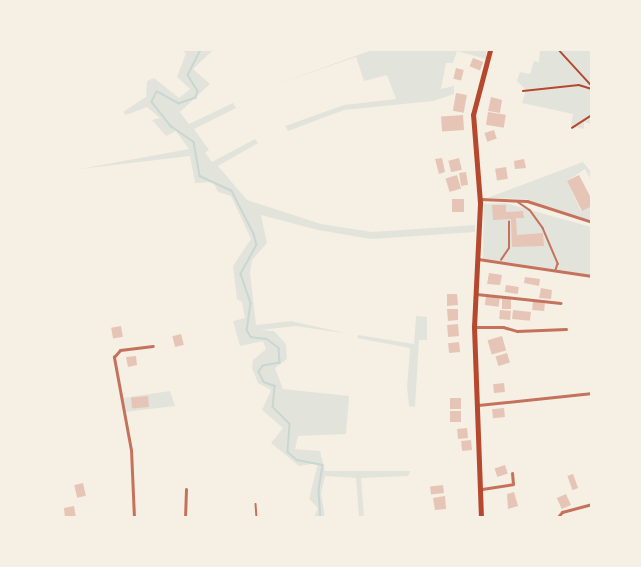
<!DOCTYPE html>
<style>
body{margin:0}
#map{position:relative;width:641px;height:567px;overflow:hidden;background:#f6efe4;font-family:"Fira Sans Condensed",sans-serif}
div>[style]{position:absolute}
.green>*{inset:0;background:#e2e4dc}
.stream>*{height:1.5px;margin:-0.75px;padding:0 0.75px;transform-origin:0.75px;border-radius:0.75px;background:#c9d6d2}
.building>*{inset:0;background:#e6c5b7;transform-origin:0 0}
.path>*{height:1.5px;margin:-0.75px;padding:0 0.75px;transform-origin:0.75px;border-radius:0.75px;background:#b5482f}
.service>*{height:1.5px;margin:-0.75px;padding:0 0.75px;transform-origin:0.75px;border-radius:0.75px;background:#c5725c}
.minor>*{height:3px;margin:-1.5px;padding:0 1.5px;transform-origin:1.5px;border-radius:1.5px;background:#c5725c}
.primary>*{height:4.5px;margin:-2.25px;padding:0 2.25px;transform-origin:2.25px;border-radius:2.25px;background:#b5482f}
span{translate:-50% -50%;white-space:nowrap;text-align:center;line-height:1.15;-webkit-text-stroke:4.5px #f6efe4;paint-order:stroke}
.frame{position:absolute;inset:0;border:51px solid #f6efe4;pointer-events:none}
</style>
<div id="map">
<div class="green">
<i style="clip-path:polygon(181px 50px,212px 51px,193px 69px,210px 84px,180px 112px,189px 124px,233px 103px,236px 108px,194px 129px,209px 150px,205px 153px,212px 162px,255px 139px,258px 143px,218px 166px,247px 200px,321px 224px,372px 232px,475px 225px,475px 232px,371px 239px,318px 230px,261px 215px,267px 243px,252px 260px,250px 272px,256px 325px,291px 321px,349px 334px,296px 326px,261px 330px,274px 331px,286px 344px,287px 359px,275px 368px,283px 389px,349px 396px,346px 434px,298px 436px,295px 449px,320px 451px,325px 471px,410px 471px,408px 476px,361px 478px,364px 517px,359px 517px,356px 478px,325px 476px,321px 494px,325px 517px,314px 517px,318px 508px,309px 499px,318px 463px,299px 466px,271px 443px,283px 428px,262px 410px,271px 390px,258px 383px,252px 368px,253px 360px,266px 349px,263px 341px,240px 346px,233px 321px,245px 318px,242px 302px,237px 299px,233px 266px,251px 239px,231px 196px,218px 192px,213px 182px,195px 183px,190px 156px,80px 169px,189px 149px,176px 131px,166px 136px,152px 120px,160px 118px,147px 107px,126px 115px,123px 112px,146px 97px,147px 81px,154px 78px,179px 98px,190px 89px,177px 77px,186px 53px)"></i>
<i style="clip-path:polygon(372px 50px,486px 50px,486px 59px,457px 51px,453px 63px,446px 63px,441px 89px,454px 86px,454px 94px,433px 101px,344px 110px,288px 131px,285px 126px,344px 105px,396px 99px,387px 75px,364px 81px,356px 57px,275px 85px)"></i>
<i style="clip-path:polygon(540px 50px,591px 50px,591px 124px,584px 122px,584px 129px,571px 126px,573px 114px,522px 103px,526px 90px,517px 81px,520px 72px,530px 74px,534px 61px,539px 62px)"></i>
<i style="clip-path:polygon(583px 162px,591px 172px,591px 180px,585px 169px,567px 181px,581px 211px,591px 206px,591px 221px,526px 199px,487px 198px)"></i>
<i style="clip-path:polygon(505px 203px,591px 227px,591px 275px,483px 259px,484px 204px)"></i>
<i style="clip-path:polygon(416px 316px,427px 317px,427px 340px,419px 340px,415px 407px,409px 406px,407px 387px,410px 348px,357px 338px,358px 335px,414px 344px)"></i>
<i style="clip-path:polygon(170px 391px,175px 406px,125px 412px,123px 398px)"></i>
</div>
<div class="stream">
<i style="left:201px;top:50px;width:28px;rotate:117deg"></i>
<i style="left:188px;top:75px;width:19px;rotate:58deg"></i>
<i style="left:198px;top:91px;width:7px;rotate:106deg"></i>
<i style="left:196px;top:98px;width:18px;rotate:161deg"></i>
<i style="left:179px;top:104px;width:25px;rotate:-151deg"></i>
<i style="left:157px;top:92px;width:11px;rotate:117deg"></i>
<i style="left:152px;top:102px;width:31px;rotate:52deg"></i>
<i style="left:171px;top:126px;width:28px;rotate:35deg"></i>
<i style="left:194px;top:142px;width:35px;rotate:80deg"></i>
<i style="left:200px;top:176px;width:35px;rotate:25deg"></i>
<i style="left:232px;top:191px;width:48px;rotate:62.9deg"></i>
<i style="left:254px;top:234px;width:11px;rotate:75deg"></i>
<i style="left:257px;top:245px;width:33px;rotate:119deg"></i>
<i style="left:241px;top:274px;width:31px;rotate:71deg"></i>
<i style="left:251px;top:303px;width:27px;rotate:98deg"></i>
<i style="left:247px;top:330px;width:8px;rotate:60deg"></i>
<i style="left:251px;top:337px;width:16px;rotate:7deg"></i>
<i style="left:267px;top:339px;width:15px;rotate:37deg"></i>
<i style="left:279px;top:348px;width:15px;rotate:86deg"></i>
<i style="left:280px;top:363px;width:17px;rotate:170deg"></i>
<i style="left:263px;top:366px;width:7px;rotate:124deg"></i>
<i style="left:259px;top:372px;width:11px;rotate:63deg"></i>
<i style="left:264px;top:382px;width:12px;rotate:20deg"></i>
<i style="left:275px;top:386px;width:21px;rotate:95deg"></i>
<i style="left:273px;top:407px;width:24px;rotate:45deg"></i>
<i style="left:290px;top:424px;width:28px;rotate:94deg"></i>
<i style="left:288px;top:452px;width:12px;rotate:42deg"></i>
<i style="left:297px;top:460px;width:26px;rotate:11deg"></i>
<i style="left:323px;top:465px;width:26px;rotate:99deg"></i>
<i style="left:319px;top:491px;width:27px;rotate:86deg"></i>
</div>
<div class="building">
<i style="left:473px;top:58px;width:11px;height:9px;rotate:22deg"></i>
<i style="left:456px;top:68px;width:8px;height:11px;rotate:14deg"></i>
<i style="left:456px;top:93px;width:11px;height:18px;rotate:10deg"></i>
<i style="clip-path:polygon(491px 97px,502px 100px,500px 113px,488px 111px)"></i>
<i style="left:488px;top:112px;width:18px;height:13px;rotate:9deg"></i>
<i style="left:463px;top:115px;width:15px;height:22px;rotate:86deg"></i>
<i style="left:494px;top:130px;width:9px;height:10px;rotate:72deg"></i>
<i style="clip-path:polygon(442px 158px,445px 172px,439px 174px,435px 159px)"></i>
<i style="left:459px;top:158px;width:12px;height:11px;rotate:76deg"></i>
<i style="clip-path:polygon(524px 159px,526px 168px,515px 169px,514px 161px)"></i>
<i style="left:506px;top:167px;width:12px;height:11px;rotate:81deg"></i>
<i style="left:466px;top:172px;width:13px;height:7px;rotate:81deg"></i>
<i style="left:457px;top:175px;width:14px;height:12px;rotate:73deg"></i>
<i style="clip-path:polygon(579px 175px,592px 200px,592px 206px,582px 211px,567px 181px)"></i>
<i style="left:452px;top:199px;width:12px;height:13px"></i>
<i style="clip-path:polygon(492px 205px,506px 205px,506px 212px,523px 211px,524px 218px,516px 218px,517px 235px,543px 233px,544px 246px,512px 247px,511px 219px,493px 220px)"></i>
<i style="clip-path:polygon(489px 273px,502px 275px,500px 285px,487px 284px)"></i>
<i style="clip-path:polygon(525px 277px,540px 279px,539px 286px,524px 283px)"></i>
<i style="left:506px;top:285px;width:13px;height:7px;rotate:9deg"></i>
<i style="clip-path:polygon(541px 288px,552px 290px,551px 299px,539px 298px)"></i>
<i style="clip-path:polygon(447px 294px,457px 294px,458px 305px,447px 306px)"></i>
<i style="left:486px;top:296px;width:14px;height:9px;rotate:8deg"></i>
<i style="left:502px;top:298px;width:9px;height:11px"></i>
<i style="left:533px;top:301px;width:12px;height:9px;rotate:5deg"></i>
<i style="clip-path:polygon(447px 309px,458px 309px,458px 320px,448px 321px)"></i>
<i style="left:500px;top:310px;width:11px;height:9px;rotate:5deg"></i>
<i style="left:513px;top:310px;width:18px;height:9px;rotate:6deg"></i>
<i style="left:458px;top:324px;width:12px;height:11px;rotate:85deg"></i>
<i style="left:121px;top:326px;width:11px;height:10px;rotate:80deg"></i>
<i style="left:181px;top:334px;width:11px;height:9px;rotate:75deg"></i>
<i style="left:502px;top:336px;width:15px;height:15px;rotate:74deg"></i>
<i style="left:459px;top:342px;width:10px;height:11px;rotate:84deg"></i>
<i style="left:507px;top:353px;width:10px;height:12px;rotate:73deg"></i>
<i style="clip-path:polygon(136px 356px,137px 365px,128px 367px,126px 357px)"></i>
<i style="left:504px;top:383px;width:9px;height:11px;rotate:84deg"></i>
<i style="left:148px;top:396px;width:11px;height:17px;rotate:85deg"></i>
<i style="left:450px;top:398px;width:11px;height:11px"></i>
<i style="left:504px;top:408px;width:9px;height:12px;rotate:84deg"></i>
<i style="left:450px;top:411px;width:11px;height:11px"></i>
<i style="left:467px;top:428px;width:10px;height:10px;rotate:84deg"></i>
<i style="left:471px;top:440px;width:10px;height:10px;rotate:84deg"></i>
<i style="left:505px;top:465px;width:9px;height:11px;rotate:72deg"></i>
<i style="left:573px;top:474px;width:15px;height:6px;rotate:70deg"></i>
<i style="left:83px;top:483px;width:13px;height:9px;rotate:77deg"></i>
<i style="left:443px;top:485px;width:8px;height:13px;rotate:83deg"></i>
<i style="clip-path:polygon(514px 492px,518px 506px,508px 509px,507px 494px)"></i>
<i style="left:566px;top:494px;width:12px;height:10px;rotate:66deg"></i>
<i style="clip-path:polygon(445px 496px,446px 509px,435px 510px,433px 498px)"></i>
<i style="clip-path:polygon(74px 506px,76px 518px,65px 518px,64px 508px)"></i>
</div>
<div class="path">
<i style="left:559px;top:50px;width:49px;rotate:47.5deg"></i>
<i style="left:523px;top:91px;width:56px;rotate:-6.1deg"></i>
<i style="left:579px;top:85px;width:14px;rotate:17deg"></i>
<i style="left:572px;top:128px;width:24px;rotate:-33deg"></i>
</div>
<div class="service">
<i style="left:518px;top:202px;width:14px;rotate:34deg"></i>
<i style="left:530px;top:210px;width:22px;rotate:54deg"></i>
<i style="left:543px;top:228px;width:39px;rotate:67deg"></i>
<i style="left:558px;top:264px;width:6px;rotate:108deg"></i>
<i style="left:501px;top:260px;width:14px;rotate:-56deg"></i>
<i style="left:509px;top:248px;width:26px;rotate:-90deg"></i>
<i style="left:256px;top:504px;width:14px;rotate:86deg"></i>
</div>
<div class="minor">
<i style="left:480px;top:199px;width:47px;rotate:2.4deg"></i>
<i style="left:527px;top:201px;width:68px;rotate:17.9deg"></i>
<i style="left:478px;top:259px;width:115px;rotate:8.5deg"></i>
<i style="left:476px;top:294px;width:85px;rotate:6deg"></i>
<i style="left:474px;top:327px;width:29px"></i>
<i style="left:503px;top:327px;width:15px;rotate:16deg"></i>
<i style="left:517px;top:331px;width:49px;rotate:-2.3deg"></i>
<i style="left:478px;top:405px;width:115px;rotate:-6deg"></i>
<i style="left:482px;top:489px;width:31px;rotate:-9deg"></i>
<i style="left:513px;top:484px;width:11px;rotate:-95deg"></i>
<i style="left:134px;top:518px;width:68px;rotate:-92.5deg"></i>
<i style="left:131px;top:450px;width:95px;rotate:-100.4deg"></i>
<i style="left:114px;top:357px;width:9px;rotate:-49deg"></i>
<i style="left:120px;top:350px;width:33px;rotate:-7deg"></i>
<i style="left:185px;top:518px;width:29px;rotate:-88deg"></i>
<i style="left:557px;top:518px;width:8px;rotate:-50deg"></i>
<i style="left:562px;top:512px;width:31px;rotate:-15deg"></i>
</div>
<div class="primary">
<i style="left:481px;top:518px;width:191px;rotate:-92.1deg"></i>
<i style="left:474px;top:327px;width:124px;rotate:-87.2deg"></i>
<i style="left:480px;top:203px;width:88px;rotate:-94.5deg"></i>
<i style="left:473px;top:115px;width:67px;rotate:-75.3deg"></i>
</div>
<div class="frame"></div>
</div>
